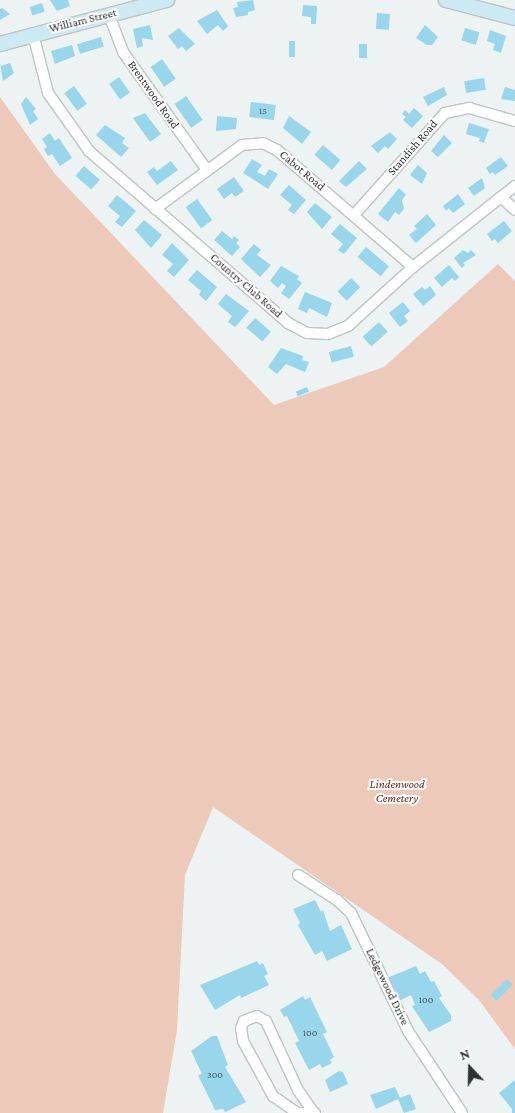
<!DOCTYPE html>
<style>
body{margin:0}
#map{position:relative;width:515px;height:1113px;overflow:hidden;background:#edf2f3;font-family:"Crimson Pro",serif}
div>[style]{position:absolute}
.green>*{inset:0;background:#edc9ba}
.building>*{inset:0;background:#97d6eb;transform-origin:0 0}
.roads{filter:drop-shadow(1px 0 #bfc4c5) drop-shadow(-1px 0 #bfc4c5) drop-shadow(0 1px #bfc4c5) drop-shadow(0 -1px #bfc4c5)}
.minor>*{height:10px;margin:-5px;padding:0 5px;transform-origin:5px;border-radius:5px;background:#fff}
.secondary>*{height:14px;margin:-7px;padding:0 7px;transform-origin:7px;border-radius:7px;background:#cceaf3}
span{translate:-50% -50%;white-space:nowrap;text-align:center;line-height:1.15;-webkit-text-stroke:4px #fff;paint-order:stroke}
.number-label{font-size:10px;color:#4a5a60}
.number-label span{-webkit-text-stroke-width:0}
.street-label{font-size:12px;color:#303132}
.park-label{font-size:12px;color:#6d2d10;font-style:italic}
.north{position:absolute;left:445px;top:1043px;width:50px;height:50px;-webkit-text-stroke:4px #fff;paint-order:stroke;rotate:339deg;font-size:14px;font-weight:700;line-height:20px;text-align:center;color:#303132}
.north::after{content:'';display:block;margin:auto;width:18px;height:22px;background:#303132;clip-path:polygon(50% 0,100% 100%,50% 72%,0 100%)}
</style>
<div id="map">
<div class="green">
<i style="clip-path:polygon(0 97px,55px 174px,274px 405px,384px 367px,498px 264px,515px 281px,515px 1049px,479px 1000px,442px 964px,213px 807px,185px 875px,177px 1030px,163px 1113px,0 1113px)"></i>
</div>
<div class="building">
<i style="clip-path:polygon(50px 0,68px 0,70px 6px,57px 11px)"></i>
<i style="clip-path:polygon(253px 0,255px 10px,248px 12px,248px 15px,236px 17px,233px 8px,238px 7px,237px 2px)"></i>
<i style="left:42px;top:3px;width:9px;height:13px;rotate:72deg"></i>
<i style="clip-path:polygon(303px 5px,317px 6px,316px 24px,311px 24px,311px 17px,302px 16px)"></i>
<i style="clip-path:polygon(2px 8px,10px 14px,0 20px,0 9px)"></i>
<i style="clip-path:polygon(217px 10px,228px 26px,223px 31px,218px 25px,207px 34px,197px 21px)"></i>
<i style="left:377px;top:13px;width:13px;height:16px;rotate:4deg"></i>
<i style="clip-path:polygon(150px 25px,153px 40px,142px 38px,143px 46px,137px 48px,133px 29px)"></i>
<i style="clip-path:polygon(425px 25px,438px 37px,432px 45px,427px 45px,416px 38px)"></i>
<i style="clip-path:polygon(179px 28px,195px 44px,186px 51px,182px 46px,178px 49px,168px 36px)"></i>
<i style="left:465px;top:28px;width:15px;height:13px;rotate:16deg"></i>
<i style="clip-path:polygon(490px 30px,506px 36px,501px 53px,493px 50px,495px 44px,487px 41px)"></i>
<i style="left:101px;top:37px;width:10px;height:25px;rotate:73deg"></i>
<i style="left:289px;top:41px;width:6px;height:16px"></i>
<i style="left:359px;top:44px;width:8px;height:14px"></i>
<i style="clip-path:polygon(72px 45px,75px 56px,55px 64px,51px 51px)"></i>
<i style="left:162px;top:59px;width:24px;height:14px;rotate:55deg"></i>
<i style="clip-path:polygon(0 63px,1px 66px,10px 63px,14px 73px,3px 81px)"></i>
<i style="left:119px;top:77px;width:19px;height:12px;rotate:55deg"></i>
<i style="left:484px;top:78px;width:12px;height:20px;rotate:81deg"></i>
<i style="left:74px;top:86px;width:22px;height:12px;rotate:54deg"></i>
<i style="clip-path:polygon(444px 87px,447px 95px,428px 106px,423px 97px)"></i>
<i style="clip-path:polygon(505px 87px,515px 90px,515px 101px,501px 99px)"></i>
<i style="left:186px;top:96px;width:29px;height:14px;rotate:55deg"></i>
<i style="clip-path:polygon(26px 97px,36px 109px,33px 111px,38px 119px,30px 125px,21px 104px)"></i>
<i style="left:251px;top:102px;width:25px;height:15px;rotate:7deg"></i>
<i style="clip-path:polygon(414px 108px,423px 116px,412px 128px,403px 120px,406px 117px,402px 114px,405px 110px,409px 114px)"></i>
<i style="clip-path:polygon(145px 113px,161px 134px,150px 142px,133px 118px)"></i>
<i style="clip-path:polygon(217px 116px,237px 118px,236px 129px,216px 131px)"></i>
<i style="clip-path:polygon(289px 116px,311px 132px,302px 144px,283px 128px)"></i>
<i style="clip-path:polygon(469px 123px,489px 129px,484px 143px,479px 141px,480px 138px,466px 134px)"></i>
<i style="clip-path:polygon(105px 125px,125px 138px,122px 143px,129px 148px,121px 157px,96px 135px)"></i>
<i style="clip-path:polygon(390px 132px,397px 139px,388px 149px,385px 146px,378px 153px,371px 146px)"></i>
<i style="clip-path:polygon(50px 133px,55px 141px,59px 138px,72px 158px,60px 166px,52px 154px,48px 156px,44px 149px,47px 147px,42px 139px)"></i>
<i style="clip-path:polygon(444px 135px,452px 143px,438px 157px,431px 151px)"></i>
<i style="left:323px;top:145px;width:23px;height:13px;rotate:41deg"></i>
<i style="clip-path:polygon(501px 157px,508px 166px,495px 175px,493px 172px,490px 174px,486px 168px)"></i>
<i style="clip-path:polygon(252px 159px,262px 165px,257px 172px,265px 176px,269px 169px,278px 174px,268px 189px,243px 173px)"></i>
<i style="clip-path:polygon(171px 161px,178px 170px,157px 185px,147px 172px,154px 167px,157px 171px)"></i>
<i style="clip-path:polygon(359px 161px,367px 169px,346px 187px,339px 181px)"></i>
<i style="clip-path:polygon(418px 165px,427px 173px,422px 184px,410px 175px)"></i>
<i style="left:84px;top:166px;width:21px;height:13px;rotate:41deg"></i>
<i style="clip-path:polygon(234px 177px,244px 191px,235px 197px,232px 193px,224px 199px,217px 189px)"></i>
<i style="clip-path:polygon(482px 178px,485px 188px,474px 196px,468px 188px)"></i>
<i style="clip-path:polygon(289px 185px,306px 200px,294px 214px,288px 210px,292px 205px,280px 195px)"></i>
<i style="clip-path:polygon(399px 188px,406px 195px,402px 200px,404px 209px,399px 215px,395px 212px,388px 222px,378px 214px)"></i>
<i style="clip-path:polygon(458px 194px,465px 204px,453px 213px,449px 208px,446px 211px,443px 206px)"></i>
<i style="clip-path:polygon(117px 195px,136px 211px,122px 227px,115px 222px,120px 216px,108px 206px)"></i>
<i style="left:197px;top:199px;width:26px;height:14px;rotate:54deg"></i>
<i style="clip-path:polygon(315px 203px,332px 217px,322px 229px,307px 212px)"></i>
<i style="clip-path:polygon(427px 214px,436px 225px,416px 243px,409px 235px,417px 229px,414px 226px)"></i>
<i style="clip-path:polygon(144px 220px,162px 235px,151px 248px,135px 230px)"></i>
<i style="clip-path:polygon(504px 221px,512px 231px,498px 243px,495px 239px,492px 241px,487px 234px)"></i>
<i style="clip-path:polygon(340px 224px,357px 238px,344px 254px,338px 250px,343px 244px,331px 234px)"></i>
<i style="clip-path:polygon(222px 231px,232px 239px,234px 236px,239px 240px,236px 243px,240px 247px,232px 256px,214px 240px)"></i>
<i style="clip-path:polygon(172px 243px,189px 260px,174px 277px,167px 271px,173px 264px,162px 255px)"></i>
<i style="clip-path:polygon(254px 244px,261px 250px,257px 255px,271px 265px,260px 277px,241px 259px)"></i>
<i style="left:366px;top:247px;width:30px;height:13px;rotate:40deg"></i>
<i style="clip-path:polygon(463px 250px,468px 253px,471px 250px,476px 255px,463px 263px,465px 265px,462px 268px,454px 258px)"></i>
<i style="clip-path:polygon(449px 265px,459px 277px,455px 281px,452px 278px,442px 287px,434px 278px)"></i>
<i style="clip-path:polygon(281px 266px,299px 276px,297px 279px,302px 283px,289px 299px,281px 293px,286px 286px,282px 283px,278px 288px,270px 281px)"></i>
<i style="clip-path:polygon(197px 270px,217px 287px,206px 301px,199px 295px,201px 291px,188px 280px)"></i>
<i style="left:351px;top:278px;width:13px;height:19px;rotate:45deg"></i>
<i style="clip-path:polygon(430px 286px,436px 295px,423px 306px,413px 294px,422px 287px,425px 290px)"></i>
<i style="clip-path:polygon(305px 292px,332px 303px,327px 317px,309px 308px,307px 313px,298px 309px)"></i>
<i style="clip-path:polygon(226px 294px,249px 311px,235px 327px,228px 322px,232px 316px,218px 304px)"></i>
<i style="clip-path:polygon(403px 302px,410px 311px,404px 316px,408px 321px,400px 327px,389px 313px)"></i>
<i style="left:255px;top:318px;width:21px;height:13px;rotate:41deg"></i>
<i style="left:379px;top:322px;width:13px;height:22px;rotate:48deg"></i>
<i style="left:351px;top:346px;width:11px;height:23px;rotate:75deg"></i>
<i style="clip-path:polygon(281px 348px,303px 356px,302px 360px,309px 362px,305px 372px,286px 364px,277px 374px,268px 367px)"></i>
<i style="left:307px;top:387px;width:5px;height:12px;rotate:68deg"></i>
<i style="clip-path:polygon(315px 900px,321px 912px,323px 910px,330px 931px,341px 925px,352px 949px,327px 961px,322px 951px,315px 955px,298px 925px,300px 923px,293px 909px)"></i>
<i style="clip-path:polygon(257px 961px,259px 965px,263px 963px,268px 974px,264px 976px,269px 985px,241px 998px,240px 995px,215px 1010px,200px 985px)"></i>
<i style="clip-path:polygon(416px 966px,420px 974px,425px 971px,431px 982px,434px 981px,442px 996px,439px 998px,451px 1015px,451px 1021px,429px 1032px,412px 1006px,415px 1005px,411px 995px,399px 1001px,396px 996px,399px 995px,387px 978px)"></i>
<i style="left:507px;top:979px;width:8px;height:23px;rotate:45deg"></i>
<i style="clip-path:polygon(303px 996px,305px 1000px,310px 997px,327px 1032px,323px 1034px,334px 1057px,330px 1060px,332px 1063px,322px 1068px,320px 1064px,309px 1070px,295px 1043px,299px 1041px,287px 1016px,284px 1017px,280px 1010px)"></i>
<i style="clip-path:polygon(212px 1036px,217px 1036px,228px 1065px,225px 1067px,246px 1102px,225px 1112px,223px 1109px,215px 1110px,198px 1075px,202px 1074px,191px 1051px)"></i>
<i style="clip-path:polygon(339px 1071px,343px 1072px,348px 1084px,330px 1092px,325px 1080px)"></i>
<i style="clip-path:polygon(515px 1080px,515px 1113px,512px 1113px,512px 1109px,499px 1093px)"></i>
<i style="clip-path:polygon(395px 1087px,400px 1098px,410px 1094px,416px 1109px,404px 1113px,398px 1099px,376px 1109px,370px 1095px)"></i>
</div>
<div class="roads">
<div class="minor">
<i style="left:109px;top:15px;width:40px;rotate:69deg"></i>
<i style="left:123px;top:52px;width:145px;rotate:54.6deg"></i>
<i style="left:33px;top:34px;width:61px;rotate:75.7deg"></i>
<i style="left:48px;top:93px;width:71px;rotate:54.7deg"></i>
<i style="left:89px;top:151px;width:263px;rotate:40.8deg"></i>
<i style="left:288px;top:323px;width:21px;rotate:28deg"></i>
<i style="left:307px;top:333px;width:21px;rotate:3deg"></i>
<i style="left:328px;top:334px;width:22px;rotate:-22deg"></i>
<i style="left:348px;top:326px;width:88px;rotate:-42.2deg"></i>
<i style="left:413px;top:267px;width:130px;rotate:-38.5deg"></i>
<i style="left:501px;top:197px;width:19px;rotate:43deg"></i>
<i style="left:155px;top:209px;width:108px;rotate:-36.3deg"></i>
<i style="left:242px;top:145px;width:21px;rotate:-5deg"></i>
<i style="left:263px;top:143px;width:16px;rotate:27deg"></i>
<i style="left:277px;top:150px;width:179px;rotate:40.7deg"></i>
<i style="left:354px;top:215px;width:137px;rotate:-48.3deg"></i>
<i style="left:445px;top:113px;width:25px;rotate:-12deg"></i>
<i style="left:469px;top:108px;width:48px;rotate:15.8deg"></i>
<i style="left:298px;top:875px;width:46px;rotate:32.7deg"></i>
<i style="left:337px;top:900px;width:19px;rotate:43deg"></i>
<i style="left:351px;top:913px;width:131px;rotate:64.2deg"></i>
<i style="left:408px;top:1031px;width:98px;rotate:56.6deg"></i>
<i style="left:314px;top:1113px;width:28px;rotate:-125deg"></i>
<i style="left:298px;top:1090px;width:76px;rotate:-114.9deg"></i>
<i style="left:266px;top:1021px;width:10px;rotate:-151deg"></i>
<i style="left:257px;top:1016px;width:14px;rotate:159deg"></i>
<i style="left:244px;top:1021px;width:8px;rotate:113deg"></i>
<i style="left:241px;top:1028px;width:13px;rotate:81deg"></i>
<i style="left:243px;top:1041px;width:63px;rotate:61.4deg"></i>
<i style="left:273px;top:1096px;width:29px;rotate:35deg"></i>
<i style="left:297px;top:1113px;width:18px"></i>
</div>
<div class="secondary">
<i style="left:446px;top:0;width:71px;rotate:14.6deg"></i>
<i style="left:0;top:44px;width:173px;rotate:-14.8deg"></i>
</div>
</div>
<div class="number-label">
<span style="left:263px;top:111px">15</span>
<span style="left:426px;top:1000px">100</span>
<span style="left:310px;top:1033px">100</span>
<span style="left:215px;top:1075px">300</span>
</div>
<div class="street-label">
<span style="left:83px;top:21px;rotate:-14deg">William Street</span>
<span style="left:153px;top:95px;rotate:55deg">Brentwood Road</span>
<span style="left:413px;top:148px;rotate:-49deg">Standish Road</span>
<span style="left:302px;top:171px;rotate:40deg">Cabot Road</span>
<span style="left:246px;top:286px;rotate:41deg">Country Club Road</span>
<span style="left:387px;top:987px;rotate:64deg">Ledgewood Drive</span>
</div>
<div class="park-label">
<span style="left:397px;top:792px">Lindenwood<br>Cemetery</span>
</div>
<div class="north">N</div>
</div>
